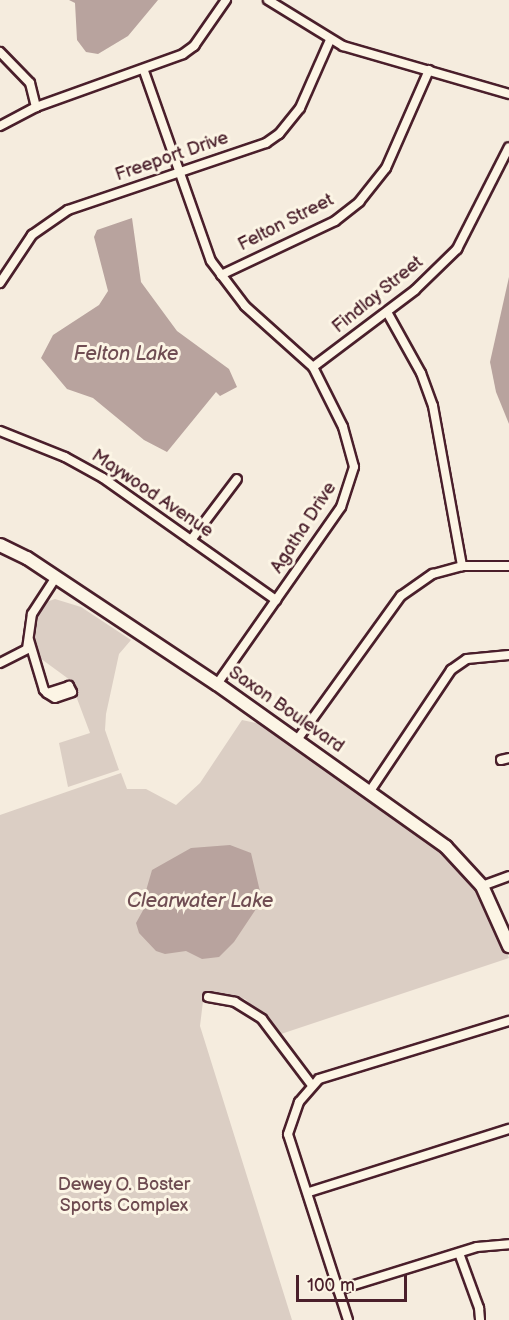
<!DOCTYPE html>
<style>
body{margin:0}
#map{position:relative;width:509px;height:1320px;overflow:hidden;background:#f5ecde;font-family:"Balsamiq Sans",sans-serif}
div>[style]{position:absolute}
.green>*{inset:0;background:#dbcec4}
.water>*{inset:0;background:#b8a39e}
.roads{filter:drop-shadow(2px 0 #4a1f2b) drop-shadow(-2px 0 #4a1f2b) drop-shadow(0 2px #4a1f2b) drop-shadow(0 -2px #4a1f2b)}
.minor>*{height:8px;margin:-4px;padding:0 4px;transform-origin:4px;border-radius:4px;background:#fcf5e5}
.secondary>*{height:12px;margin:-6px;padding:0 6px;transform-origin:6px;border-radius:6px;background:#fcf5e5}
span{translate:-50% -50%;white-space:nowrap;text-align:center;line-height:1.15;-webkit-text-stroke:6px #fcf5e5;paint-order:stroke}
.street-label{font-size:18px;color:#4a1f2b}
.park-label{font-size:18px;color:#6e4b51}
.water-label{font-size:20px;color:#704d53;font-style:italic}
.scale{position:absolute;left:296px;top:1275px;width:111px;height:27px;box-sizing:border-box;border:3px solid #4a1f2b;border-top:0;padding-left:8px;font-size:18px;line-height:21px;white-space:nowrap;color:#4a1f2b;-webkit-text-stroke:4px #fcf5e5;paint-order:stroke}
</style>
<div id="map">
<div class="green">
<i style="clip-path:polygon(55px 599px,81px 607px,131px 640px,119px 654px,106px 714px,105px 730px,119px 770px,68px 787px,59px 743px,90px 733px,70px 680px,40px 658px,33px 632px,43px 603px)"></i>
<i style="clip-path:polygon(242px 720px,266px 725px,454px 859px,488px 904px,509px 958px,281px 1034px,245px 999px,204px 993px,200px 1026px,292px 1320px,0 1320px,0 815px,121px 773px,127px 789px,146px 789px,176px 805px,200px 783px)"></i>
</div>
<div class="water">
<i style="clip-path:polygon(69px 0,158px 0,128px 36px,98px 54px,86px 52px,77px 40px,75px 3px)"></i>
<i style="clip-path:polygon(132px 218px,141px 282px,177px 331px,229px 369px,237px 387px,220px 396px,216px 392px,167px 452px,144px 440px,93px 398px,67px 389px,41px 358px,53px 335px,99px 305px,108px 291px,94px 237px,97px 230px)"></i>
<i style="clip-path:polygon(509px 277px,509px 424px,496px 392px,490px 362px)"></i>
<i style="clip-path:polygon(230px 845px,251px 853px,262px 900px,234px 942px,219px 957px,202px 959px,186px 951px,165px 954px,156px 951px,139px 933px,136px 923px,147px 903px,145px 894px,152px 870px,191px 848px)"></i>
</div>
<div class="roads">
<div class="minor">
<i style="left:268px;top:0;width:88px;rotate:31.5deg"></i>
<i style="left:343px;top:46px;width:173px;rotate:16.1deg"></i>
<i style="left:0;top:52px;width:43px;rotate:45.9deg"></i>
<i style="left:30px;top:83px;width:25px;rotate:76deg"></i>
<i style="left:144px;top:71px;width:201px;rotate:70.6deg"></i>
<i style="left:211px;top:261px;width:56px;rotate:52.9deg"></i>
<i style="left:245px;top:306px;width:91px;rotate:41.9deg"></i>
<i style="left:313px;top:367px;width:67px;rotate:63.4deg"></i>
<i style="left:343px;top:427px;width:41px;rotate:74.6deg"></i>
<i style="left:354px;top:467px;width:42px;rotate:108deg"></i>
<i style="left:341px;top:507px;width:216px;rotate:125deg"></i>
<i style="left:0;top:126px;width:41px;rotate:-27.8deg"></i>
<i style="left:36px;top:107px;width:156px;rotate:-19.8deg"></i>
<i style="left:183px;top:54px;width:14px;rotate:-36deg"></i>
<i style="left:194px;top:46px;width:56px;rotate:-55.2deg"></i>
<i style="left:221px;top:275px;width:126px;rotate:-25.3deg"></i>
<i style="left:335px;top:221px;width:31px;rotate:-38deg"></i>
<i style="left:359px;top:202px;width:43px;rotate:-51.5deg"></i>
<i style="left:386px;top:168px;width:107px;rotate:-66.3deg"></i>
<i style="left:0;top:283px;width:58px;rotate:-56.3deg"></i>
<i style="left:32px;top:235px;width:44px;rotate:-34.8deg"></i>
<i style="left:68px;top:210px;width:209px;rotate:-18.7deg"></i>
<i style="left:266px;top:143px;width:16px;rotate:-35deg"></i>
<i style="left:279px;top:134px;width:33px;rotate:-51deg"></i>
<i style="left:300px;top:108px;width:74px;rotate:-66.2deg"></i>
<i style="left:387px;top:312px;width:70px;rotate:60.9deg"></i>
<i style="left:421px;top:373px;width:35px;rotate:70deg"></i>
<i style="left:433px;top:406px;width:163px;rotate:79.7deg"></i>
<i style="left:313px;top:367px;width:128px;rotate:-37deg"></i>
<i style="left:415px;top:290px;width:59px;rotate:-44.3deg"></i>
<i style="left:457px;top:249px;width:114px;rotate:-63deg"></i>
<i style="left:0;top:431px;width:70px;rotate:21.8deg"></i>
<i style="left:65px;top:457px;width:43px;rotate:28.9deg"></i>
<i style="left:103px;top:478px;width:212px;rotate:35.2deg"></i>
<i style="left:191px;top:540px;width:76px;rotate:-53deg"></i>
<i style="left:29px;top:640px;width:52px;rotate:73.3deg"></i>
<i style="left:44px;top:690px;width:4px;rotate:45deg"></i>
<i style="left:47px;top:693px;width:9px;rotate:32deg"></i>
<i style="left:55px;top:698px;width:18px;rotate:-19deg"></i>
<i style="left:72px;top:692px;width:7px;rotate:-117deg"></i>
<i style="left:69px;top:686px;width:23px;rotate:162deg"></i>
<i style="left:0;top:663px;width:30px;rotate:-27deg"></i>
<i style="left:27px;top:649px;width:35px;rotate:-82deg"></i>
<i style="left:32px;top:614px;width:44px;rotate:-57deg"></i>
<i style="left:297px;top:740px;width:178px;rotate:-54.2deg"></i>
<i style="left:401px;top:596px;width:39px;rotate:-35deg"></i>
<i style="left:433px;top:574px;width:30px;rotate:-15deg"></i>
<i style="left:462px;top:566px;width:47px"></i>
<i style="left:501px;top:760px;width:8px;rotate:-14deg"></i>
<i style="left:370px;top:791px;width:146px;rotate:-56.2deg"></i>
<i style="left:451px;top:670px;width:19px;rotate:-35deg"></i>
<i style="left:467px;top:659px;width:42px;rotate:-5.4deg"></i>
<i style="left:482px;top:886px;width:29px;rotate:-20deg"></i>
<i style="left:208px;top:997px;width:27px;rotate:10deg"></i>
<i style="left:235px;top:1002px;width:32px;rotate:32deg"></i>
<i style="left:262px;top:1019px;width:81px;rotate:53deg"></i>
<i style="left:309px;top:1192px;width:210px;rotate:-17.5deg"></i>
<i style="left:459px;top:1253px;width:59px;rotate:70deg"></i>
<i style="left:479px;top:1308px;width:12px;rotate:85deg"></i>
<i style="left:338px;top:1290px;width:145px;rotate:-17.2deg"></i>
<i style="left:477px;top:1247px;width:32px;rotate:-5deg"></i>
<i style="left:348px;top:1320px;width:195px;rotate:-107.9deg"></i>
<i style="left:288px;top:1134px;width:34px;rotate:-71deg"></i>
<i style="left:299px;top:1102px;width:30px;rotate:-49deg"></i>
<i style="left:319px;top:1079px;width:199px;rotate:-17deg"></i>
</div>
<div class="secondary">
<i style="left:0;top:545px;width:30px;rotate:26deg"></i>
<i style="left:27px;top:558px;width:228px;rotate:33.6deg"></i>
<i style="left:217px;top:684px;width:281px;rotate:35.4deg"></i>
<i style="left:446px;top:847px;width:53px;rotate:47.3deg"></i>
<i style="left:482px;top:886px;width:66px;rotate:65.8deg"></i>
</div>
</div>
<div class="street-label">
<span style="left:172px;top:157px;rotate:-19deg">Freeport Drive</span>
<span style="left:286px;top:223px;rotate:-27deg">Felton Street</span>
<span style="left:378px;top:295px;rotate:-39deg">Findlay Street</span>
<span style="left:152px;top:494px;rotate:34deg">Maywood Avenue</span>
<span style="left:304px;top:528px;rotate:-57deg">Agatha Drive</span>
<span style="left:286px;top:710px;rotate:35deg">Saxon Boulevard</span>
</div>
<div class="park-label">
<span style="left:124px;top:1196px">Dewey O. Boster<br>Sports Complex</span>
</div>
<div class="water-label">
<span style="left:126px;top:354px">Felton Lake</span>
<span style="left:200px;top:901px">Clearwater Lake</span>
</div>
<div class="scale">100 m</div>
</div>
